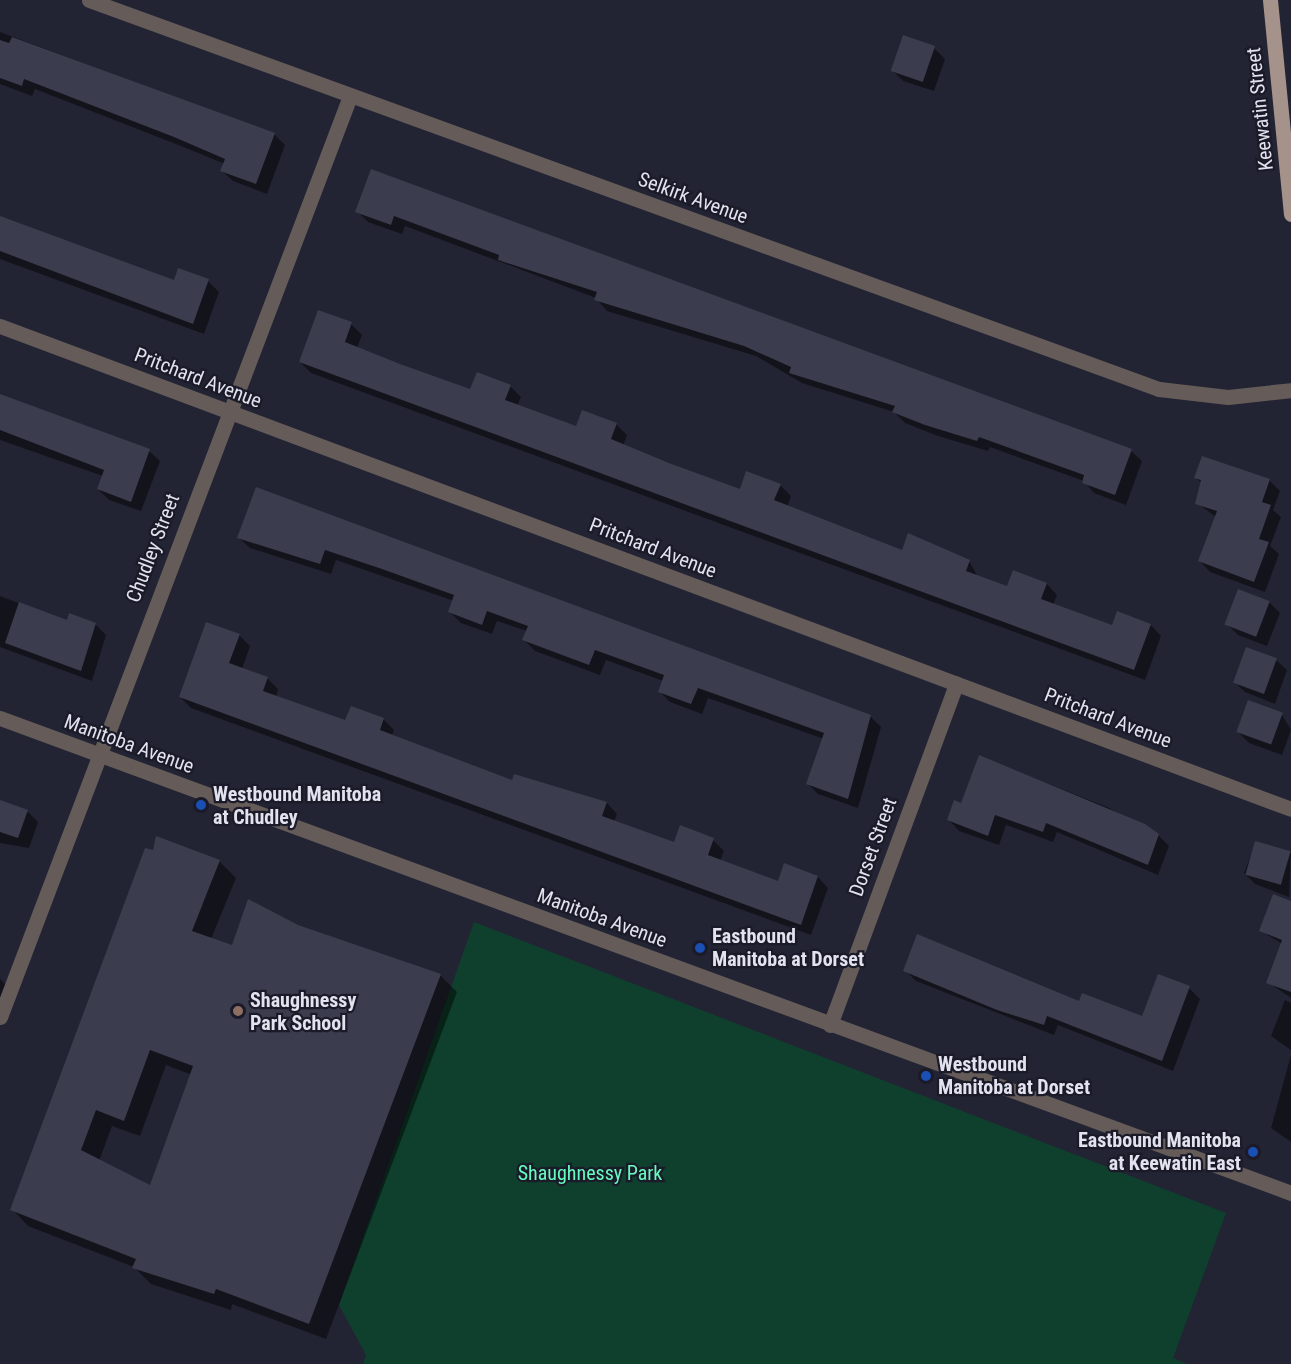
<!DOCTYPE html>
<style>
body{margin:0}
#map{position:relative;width:1291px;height:1364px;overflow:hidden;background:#232433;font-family:"Roboto Condensed",sans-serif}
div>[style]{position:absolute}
.green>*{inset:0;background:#0f402d}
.shadow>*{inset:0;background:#0007}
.building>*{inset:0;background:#3b3c4d;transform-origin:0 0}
.minor>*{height:15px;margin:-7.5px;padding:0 7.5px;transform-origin:7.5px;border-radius:7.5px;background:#655c59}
.major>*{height:15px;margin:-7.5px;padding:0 7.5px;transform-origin:7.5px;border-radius:7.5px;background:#a5928b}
.dots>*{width:16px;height:16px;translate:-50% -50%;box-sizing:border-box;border:3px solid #1a1a29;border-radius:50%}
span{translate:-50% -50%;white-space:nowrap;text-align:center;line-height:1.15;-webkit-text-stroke:4.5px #1a1a29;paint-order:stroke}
.street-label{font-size:20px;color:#e2e3ee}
.poi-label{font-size:20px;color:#e2e3ee;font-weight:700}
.left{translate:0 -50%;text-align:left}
.right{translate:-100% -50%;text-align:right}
.park-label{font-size:20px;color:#67fbc0}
</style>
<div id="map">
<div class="green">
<i style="clip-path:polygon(474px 922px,1226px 1213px,1173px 1358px,1187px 1364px,363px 1364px,366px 1355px,339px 1305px)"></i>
</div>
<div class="shadow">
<i style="clip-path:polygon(0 32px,274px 134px,285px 145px,267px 194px,233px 181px,222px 171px,225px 164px,186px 148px,35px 89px,32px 96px,0 84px)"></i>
<i style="clip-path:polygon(934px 48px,945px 59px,934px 91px,903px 81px,892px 70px)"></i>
<i style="clip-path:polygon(372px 171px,1131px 451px,1142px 461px,1126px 505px,1094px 493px,1084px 481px,990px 447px,988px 451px,938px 436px,905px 423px,894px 412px,802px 383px,756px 356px,607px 311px,596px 298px,405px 226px,402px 234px,368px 222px,357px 211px)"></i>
<i style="clip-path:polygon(0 218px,175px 282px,179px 270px,208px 281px,219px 292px,204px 334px,0 259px)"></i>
<i style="clip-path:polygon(351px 324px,362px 335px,357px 348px,471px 391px,510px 386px,521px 397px,517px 406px,577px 428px,616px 424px,627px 435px,623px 446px,741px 490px,780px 485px,791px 496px,787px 507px,903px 552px,969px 561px,978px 577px,1008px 588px,1047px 584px,1057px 595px,1053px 605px,1113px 627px,1118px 613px,1151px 625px,1161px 636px,1145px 680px,311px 373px,300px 362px)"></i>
<i style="clip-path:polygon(0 396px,149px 451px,160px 461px,141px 511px,109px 500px,98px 489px,103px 476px,0 440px)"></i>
<i style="clip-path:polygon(1196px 478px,1269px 480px,1280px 491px,1273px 510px,1281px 517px,1270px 546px,1279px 554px,1265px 592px,1210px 572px,1200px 561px,1216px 517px,1197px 503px,1202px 483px)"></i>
<i style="clip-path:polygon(257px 489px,870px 716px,881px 727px,858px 808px,818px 794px,808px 784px,824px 739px,708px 698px,702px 714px,670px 702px,659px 691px,663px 681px,606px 660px,600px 675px,535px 651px,524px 640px,527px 631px,497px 621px,492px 634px,461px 623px,450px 612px,454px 601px,336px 560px,331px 574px,250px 548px,239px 538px)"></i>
<i style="clip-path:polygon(0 596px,68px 622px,95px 624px,106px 635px,92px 681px,0 647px)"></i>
<i style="clip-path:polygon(1269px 602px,1280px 613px,1267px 646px,1238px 635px,1227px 624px)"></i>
<i style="clip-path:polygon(239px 635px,250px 646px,242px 669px,267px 678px,278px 689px,276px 697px,346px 722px,383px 719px,394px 730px,392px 736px,513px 782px,515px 776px,607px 803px,617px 814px,614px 822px,675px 844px,681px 827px,713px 840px,724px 851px,720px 861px,779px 883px,818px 877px,828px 888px,811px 935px,191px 708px,180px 697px)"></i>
<i style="clip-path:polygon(1247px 649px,1276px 660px,1287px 670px,1275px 704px,1245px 692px,1234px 682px)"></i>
<i style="clip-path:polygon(1282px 715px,1291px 730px,1282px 755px,1249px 743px,1238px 732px)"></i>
<i style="clip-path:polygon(980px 757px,1107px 807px,1158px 835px,1169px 846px,1158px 875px,1057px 832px,1053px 842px,1006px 825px,999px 845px,959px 831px,949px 820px,962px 804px)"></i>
<i style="clip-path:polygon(0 801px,27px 811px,38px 822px,29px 848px,0 843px)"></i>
<i style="clip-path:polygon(1256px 843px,1291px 853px,1289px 897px,1255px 884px,1244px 873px)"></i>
<i style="clip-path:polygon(evenodd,219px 861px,236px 878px,211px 939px,232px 947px,298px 926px,441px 976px,457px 992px,326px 1339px,232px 1304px,231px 1310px,151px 1284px,134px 1267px,28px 1226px,12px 1209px,219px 861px,166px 1065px,192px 1075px,151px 1187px,99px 1161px,112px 1126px,140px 1136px,166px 1065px)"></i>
<i style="clip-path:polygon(1291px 902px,1291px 949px,1261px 931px)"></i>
<i style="clip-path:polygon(1291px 954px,1291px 998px,1268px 982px)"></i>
<i style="clip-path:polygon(905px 970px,1143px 1018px,1189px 988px,1200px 999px,1173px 1071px,1058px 1025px,1054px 1035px,916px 981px)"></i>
<i style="clip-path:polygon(0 979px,9px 988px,0 1012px)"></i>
<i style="clip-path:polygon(1285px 1000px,1291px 1003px,1291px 1050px,1271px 1036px)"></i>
<i style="clip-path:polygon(1291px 1055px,1291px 1142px,1271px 1128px)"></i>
</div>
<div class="building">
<i style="left:903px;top:35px;width:34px;height:38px;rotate:19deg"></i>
<i style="clip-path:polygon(12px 37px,275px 133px,256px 184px,220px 171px,225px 159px,174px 137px,24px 79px,22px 86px,0 78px,0 40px,9px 43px)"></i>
<i style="clip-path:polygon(371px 169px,1132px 449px,1115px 495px,1082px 483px,1084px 475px,979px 437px,977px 441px,925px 425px,892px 412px,895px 406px,789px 373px,791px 367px,744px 346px,594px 300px,597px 292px,498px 260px,499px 255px,394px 216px,391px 225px,355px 212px)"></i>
<i style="clip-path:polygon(0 216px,174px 280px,178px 268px,209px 279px,193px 324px,0 251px)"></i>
<i style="clip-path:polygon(318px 310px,352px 322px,345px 342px,400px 364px,470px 389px,477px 372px,511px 385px,505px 400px,576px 426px,582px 410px,617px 423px,611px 439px,669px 463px,740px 489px,746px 471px,781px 484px,774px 500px,902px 550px,908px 533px,970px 560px,966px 571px,1007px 586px,1013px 570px,1047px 583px,1041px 599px,1112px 625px,1117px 611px,1151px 624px,1134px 670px,299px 362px)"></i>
<i style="clip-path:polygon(0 394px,150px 449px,131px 502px,97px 489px,104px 470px,0 430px)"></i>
<i style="clip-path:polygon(1202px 456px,1270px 479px,1262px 502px,1271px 505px,1259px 539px,1269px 542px,1254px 582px,1198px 561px,1217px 511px,1195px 504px,1201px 480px,1194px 478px)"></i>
<i style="clip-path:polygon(256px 487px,871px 715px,848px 799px,806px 784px,824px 733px,698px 688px,691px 704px,658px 692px,664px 675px,595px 650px,589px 665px,522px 640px,528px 626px,487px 611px,482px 625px,448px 612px,454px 595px,382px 569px,325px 550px,320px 564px,237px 538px)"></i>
<i style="left:1238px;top:589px;width:34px;height:38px;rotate:21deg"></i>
<i style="clip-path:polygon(19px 602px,67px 620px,69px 613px,96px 623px,81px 671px,5px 643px)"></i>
<i style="clip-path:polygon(206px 622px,240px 634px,229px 663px,268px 677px,263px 691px,345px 720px,351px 706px,384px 718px,380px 730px,512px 780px,514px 774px,607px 802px,602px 816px,674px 842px,680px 825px,714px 838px,708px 855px,778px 881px,784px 863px,818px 876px,801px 925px,179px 697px)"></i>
<i style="left:1246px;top:647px;width:33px;height:38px;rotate:20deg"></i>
<i style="left:1248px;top:700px;width:37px;height:34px;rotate:20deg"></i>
<i style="clip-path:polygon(979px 755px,1145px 824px,1159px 834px,1148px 865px,1046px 823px,1043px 832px,995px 815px,988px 836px,947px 820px,954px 800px,961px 803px)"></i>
<i style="clip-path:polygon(0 800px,28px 810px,18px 838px,0 832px)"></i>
<i style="clip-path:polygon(evenodd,156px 836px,220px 860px,192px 931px,232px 945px,248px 899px,298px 925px,441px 974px,309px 1324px,216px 1289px,214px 1294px,132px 1268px,136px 1259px,10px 1210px,145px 848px,153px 850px,156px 836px,150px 1050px,193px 1066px,150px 1185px,81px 1150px,96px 1110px,124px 1121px,150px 1050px)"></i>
<i style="left:1255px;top:841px;width:37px;height:35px;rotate:16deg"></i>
<i style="clip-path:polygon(1273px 894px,1291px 901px,1291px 992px,1266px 983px,1282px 940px,1259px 931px)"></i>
<i style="clip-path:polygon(917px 934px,1079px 1001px,1082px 993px,1142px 1016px,1158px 974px,1190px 986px,1162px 1061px,1047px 1016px,1044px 1025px,997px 1010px,903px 971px)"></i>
</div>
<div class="minor">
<i style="left:89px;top:0;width:1139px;rotate:19.98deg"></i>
<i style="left:1159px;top:389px;width:69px;rotate:6.6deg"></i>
<i style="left:1228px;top:397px;width:63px;rotate:-6.3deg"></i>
<i style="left:0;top:326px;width:1378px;rotate:20.51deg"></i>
<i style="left:0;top:718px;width:1376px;rotate:20.2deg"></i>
<i style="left:0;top:1017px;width:985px;rotate:-69.19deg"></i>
<i style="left:830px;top:1025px;width:364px;rotate:-69.7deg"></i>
</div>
<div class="major">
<i style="left:1270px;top:0;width:215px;rotate:84.4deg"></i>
</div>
<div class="dots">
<i style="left:201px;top:805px;background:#1a4fb4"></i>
<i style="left:700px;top:948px;background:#1a4fb4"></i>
<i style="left:238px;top:1011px;background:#8d6e63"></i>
<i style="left:926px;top:1076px;background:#1a4fb4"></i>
<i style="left:1253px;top:1152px;background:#1a4fb4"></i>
</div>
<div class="street-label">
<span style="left:1260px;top:109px;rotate:-96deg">Keewatin Street</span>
<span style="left:693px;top:198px;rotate:20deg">Selkirk Avenue</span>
<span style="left:198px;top:378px;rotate:21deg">Pritchard Avenue</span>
<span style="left:153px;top:548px;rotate:-69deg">Chudley Street</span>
<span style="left:653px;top:548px;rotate:21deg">Pritchard Avenue</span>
<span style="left:1108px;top:718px;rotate:21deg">Pritchard Avenue</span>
<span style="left:129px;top:744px;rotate:20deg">Manitoba Avenue</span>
<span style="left:873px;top:847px;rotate:-70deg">Dorset Street</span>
<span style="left:602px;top:918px;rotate:20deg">Manitoba Avenue</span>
</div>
<div class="poi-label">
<span class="left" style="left:213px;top:806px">Westbound Manitoba<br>at Chudley</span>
<span class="left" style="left:712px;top:948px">Eastbound<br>Manitoba at Dorset</span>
<span class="left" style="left:250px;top:1012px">Shaughnessy<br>Park School</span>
<span class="left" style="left:938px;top:1076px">Westbound<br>Manitoba at Dorset</span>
<span class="right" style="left:1241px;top:1152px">Eastbound Manitoba<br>at Keewatin East</span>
</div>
<div class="park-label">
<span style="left:590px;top:1173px">Shaughnessy Park</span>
</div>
</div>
